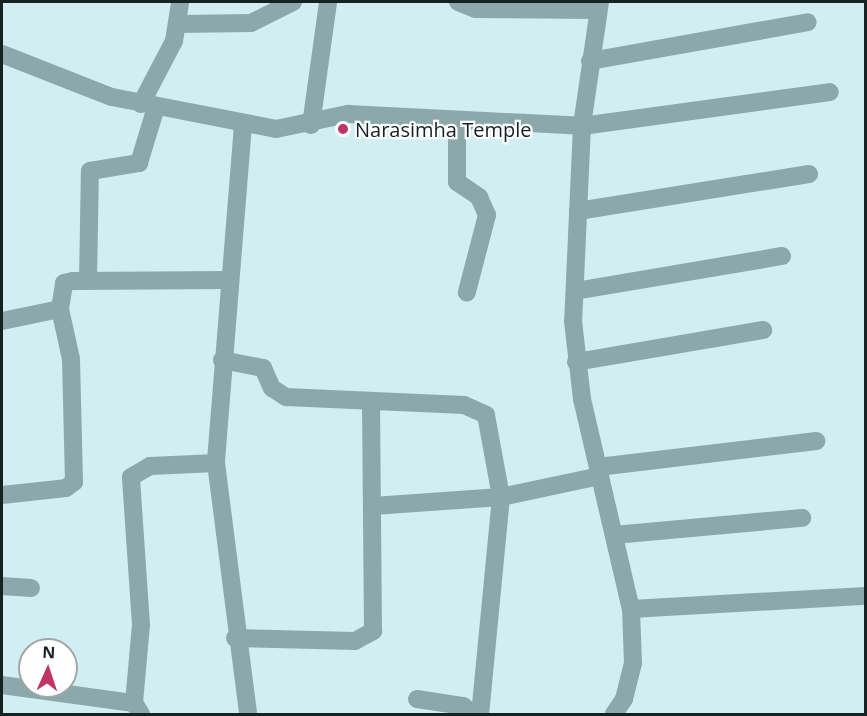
<!DOCTYPE html>
<style>
body{margin:0}
#map{position:relative;width:867px;height:716px;overflow:hidden;background:#d1eff2;font-family:"Open Sans",sans-serif}
div>[style]{position:absolute}
.minor>*{height:18px;margin:-9px;padding:0 9px;transform-origin:9px;border-radius:9px;background:#8ca8aa}
.dots>*{width:16px;height:16px;translate:-50% -50%;box-sizing:border-box;border:3px solid #fff;border-radius:50%}
span{translate:-50% -50%;white-space:nowrap;text-align:center;line-height:1.15;-webkit-text-stroke:4.5px #fff;paint-order:stroke}
.poi-label{font-size:20px;color:#162123}
.left{translate:0 -50%;text-align:left}
.frame{position:absolute;inset:0;border:3px solid #162123;pointer-events:none}
.north{position:absolute;left:18px;top:638px;width:60px;height:60px;box-sizing:border-box;background:#fff;border:2px solid #a2a6a7;border-radius:50%;rotate:3deg;font-size:16px;font-weight:700;line-height:24px;text-align:center;color:#162123}
.north::after{content:'';display:block;margin:auto;width:21px;height:27px;background:#c03365;clip-path:polygon(50% 0,100% 100%,50% 72%,0 100%)}
</style>
<div id="map">
<div class="minor">
<i style="left:458px;top:2px;width:18px;rotate:22deg"></i>
<i style="left:475px;top:9px;width:122px;rotate:0.5deg"></i>
<i style="left:600px;top:2px;width:125px;rotate:98.3deg"></i>
<i style="left:582px;top:126px;width:195px;rotate:92.6deg"></i>
<i style="left:573px;top:321px;width:79px;rotate:83.4deg"></i>
<i style="left:582px;top:399px;width:216px;rotate:76.9deg"></i>
<i style="left:631px;top:609px;width:54px;rotate:87.9deg"></i>
<i style="left:633px;top:663px;width:37px;rotate:104deg"></i>
<i style="left:624px;top:699px;width:18px;rotate:124deg"></i>
<i style="left:178px;top:24px;width:73px;rotate:-0.8deg"></i>
<i style="left:251px;top:23px;width:47px;rotate:-26.6deg"></i>
<i style="left:2px;top:54px;width:118px;rotate:21.4deg"></i>
<i style="left:112px;top:97px;width:167px;rotate:11deg"></i>
<i style="left:276px;top:129px;width:74px;rotate:-11.8deg"></i>
<i style="left:348px;top:114px;width:234px;rotate:2.9deg"></i>
<i style="left:582px;top:126px;width:250px;rotate:-7.8deg"></i>
<i style="left:590px;top:61px;width:221px;rotate:-10.1deg"></i>
<i style="left:141px;top:104px;width:71px;rotate:-62.4deg"></i>
<i style="left:174px;top:41px;width:39px;rotate:-81deg"></i>
<i style="left:457px;top:120px;width:62px;rotate:90deg"></i>
<i style="left:457px;top:182px;width:27px;rotate:34deg"></i>
<i style="left:479px;top:197px;width:20px;rotate:66deg"></i>
<i style="left:487px;top:215px;width:80px;rotate:104.6deg"></i>
<i style="left:243px;top:125px;width:339px;rotate:94.6deg"></i>
<i style="left:216px;top:463px;width:253px;rotate:82.7deg"></i>
<i style="left:311px;top:125px;width:124px;rotate:-82.1deg"></i>
<i style="left:578px;top:211px;width:234px;rotate:-9.1deg"></i>
<i style="left:88px;top:281px;width:110px;rotate:-89deg"></i>
<i style="left:90px;top:171px;width:50px;rotate:-9.3deg"></i>
<i style="left:139px;top:163px;width:59px;rotate:-73.1deg"></i>
<i style="left:575px;top:291px;width:210px;rotate:-9.6deg"></i>
<i style="left:2px;top:321px;width:59px;rotate:-11.7deg"></i>
<i style="left:60px;top:309px;width:26px;rotate:-81deg"></i>
<i style="left:64px;top:283px;width:9px;rotate:-13deg"></i>
<i style="left:73px;top:281px;width:156px;rotate:-0.4deg"></i>
<i style="left:222px;top:360px;width:42px;rotate:11deg"></i>
<i style="left:263px;top:368px;width:22px;rotate:66deg"></i>
<i style="left:272px;top:388px;width:17px;rotate:33deg"></i>
<i style="left:286px;top:397px;width:178px;rotate:2.6deg"></i>
<i style="left:464px;top:405px;width:24px;rotate:24deg"></i>
<i style="left:486px;top:415px;width:83px;rotate:79.6deg"></i>
<i style="left:501px;top:497px;width:218px;rotate:95.5deg"></i>
<i style="left:576px;top:362px;width:190px;rotate:-9.7deg"></i>
<i style="left:598px;top:467px;width:220px;rotate:-6.8deg"></i>
<i style="left:2px;top:495px;width:64px;rotate:-6.2deg"></i>
<i style="left:66px;top:488px;width:10px;rotate:-37deg"></i>
<i style="left:74px;top:482px;width:123px;rotate:-91.4deg"></i>
<i style="left:71px;top:359px;width:51px;rotate:-102.4deg"></i>
<i style="left:373px;top:506px;width:128px;rotate:-4deg"></i>
<i style="left:501px;top:497px;width:101px;rotate:-12deg"></i>
<i style="left:614px;top:535px;width:189px;rotate:-5.2deg"></i>
<i style="left:2px;top:586px;width:29px;rotate:4deg"></i>
<i style="left:631px;top:609px;width:235px;rotate:-3.2deg"></i>
<i style="left:235px;top:638px;width:120px;rotate:1.4deg"></i>
<i style="left:355px;top:641px;width:21px;rotate:-29deg"></i>
<i style="left:373px;top:631px;width:230px;rotate:-90.5deg"></i>
<i style="left:2px;top:685px;width:133px;rotate:7.8deg"></i>
<i style="left:417px;top:699px;width:47px;rotate:8.7deg"></i>
<i style="left:463px;top:706px;width:13px;rotate:39deg"></i>
<i style="left:141px;top:714px;width:13px;rotate:-122deg"></i>
<i style="left:134px;top:703px;width:78px;rotate:-84.9deg"></i>
<i style="left:141px;top:625px;width:148px;rotate:-93.9deg"></i>
<i style="left:131px;top:477px;width:22px;rotate:-30deg"></i>
<i style="left:150px;top:466px;width:66px;rotate:-2.6deg"></i>
</div>
<div class="dots">
<i style="left:343px;top:129px;background:#c03365"></i>
</div>
<div class="poi-label">
<span class="left" style="left:355px;top:129px">Narasimha Temple</span>
</div>
<div class="frame"></div>
<div class="north">N</div>
</div>
